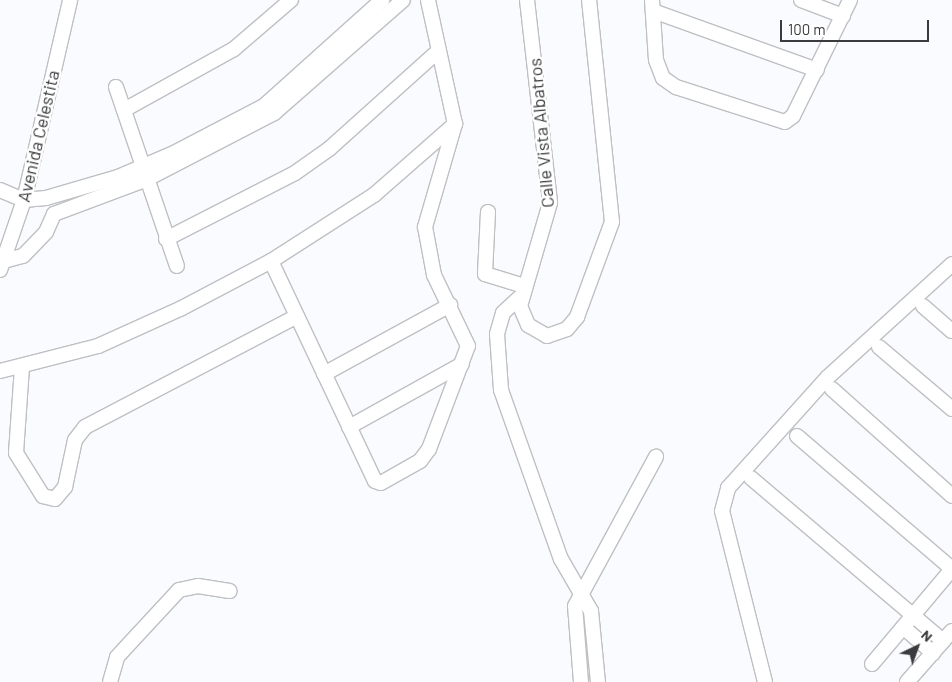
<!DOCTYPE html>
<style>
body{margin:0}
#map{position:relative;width:952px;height:682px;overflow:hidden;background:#fafbff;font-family:Barlow,sans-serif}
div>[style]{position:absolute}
.roads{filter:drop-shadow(1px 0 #bec0c3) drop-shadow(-1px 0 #bec0c3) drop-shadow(0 1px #bec0c3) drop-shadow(0 -1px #bec0c3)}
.minor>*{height:14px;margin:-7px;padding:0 7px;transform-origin:7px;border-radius:7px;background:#fff}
span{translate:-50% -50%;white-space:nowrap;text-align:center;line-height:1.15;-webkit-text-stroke:5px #fff;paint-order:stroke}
.street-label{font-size:18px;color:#3b3b3d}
.north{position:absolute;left:892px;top:622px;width:50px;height:50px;-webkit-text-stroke:4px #fff;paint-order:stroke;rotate:42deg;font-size:14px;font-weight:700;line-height:20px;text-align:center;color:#3b3b3d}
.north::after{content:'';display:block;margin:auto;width:18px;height:22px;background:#3b3b3d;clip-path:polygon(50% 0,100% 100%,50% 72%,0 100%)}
.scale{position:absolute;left:780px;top:20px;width:149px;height:22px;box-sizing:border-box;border:2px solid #3b3b3d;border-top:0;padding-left:6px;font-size:15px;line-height:18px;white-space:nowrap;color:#3b3b3d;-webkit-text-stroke:4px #fff;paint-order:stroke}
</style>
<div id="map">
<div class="roads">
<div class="minor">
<i style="left:527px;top:0;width:204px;rotate:83.5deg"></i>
<i style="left:550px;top:203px;width:107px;rotate:106.2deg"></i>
<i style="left:520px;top:306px;width:21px;rotate:67deg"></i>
<i style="left:528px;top:325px;width:22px;rotate:30deg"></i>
<i style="left:547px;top:336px;width:21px;rotate:-19deg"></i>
<i style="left:567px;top:329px;width:16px;rotate:-50deg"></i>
<i style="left:577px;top:317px;width:101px;rotate:-69.8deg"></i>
<i style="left:612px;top:222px;width:223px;rotate:-95.9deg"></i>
<i style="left:652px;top:0;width:60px;rotate:86.2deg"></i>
<i style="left:656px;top:60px;width:19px;rotate:69deg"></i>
<i style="left:663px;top:78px;width:16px;rotate:35deg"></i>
<i style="left:676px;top:87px;width:114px;rotate:17.8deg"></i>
<i style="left:785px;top:122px;width:10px;rotate:-37deg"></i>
<i style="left:793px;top:116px;width:129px;rotate:-63.8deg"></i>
<i style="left:801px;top:0;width:45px;rotate:20.9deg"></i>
<i style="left:653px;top:11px;width:174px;rotate:19.8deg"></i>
<i style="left:116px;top:87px;width:189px;rotate:71.2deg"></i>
<i style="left:124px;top:110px;width:126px;rotate:-29deg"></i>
<i style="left:234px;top:49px;width:75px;rotate:-40.7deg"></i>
<i style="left:0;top:190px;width:26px;rotate:23deg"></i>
<i style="left:24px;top:200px;width:22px;rotate:-5deg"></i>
<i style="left:46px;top:198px;width:75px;rotate:-16.3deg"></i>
<i style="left:118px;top:177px;width:61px;rotate:-23.2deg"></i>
<i style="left:174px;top:153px;width:102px;rotate:-27.6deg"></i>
<i style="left:264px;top:106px;width:159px;rotate:-41.9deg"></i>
<i style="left:488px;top:212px;width:62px;rotate:92.8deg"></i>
<i style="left:485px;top:274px;width:41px;rotate:17.1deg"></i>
<i style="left:166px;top:239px;width:145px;rotate:-27.1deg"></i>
<i style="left:295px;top:173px;width:42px;rotate:-35.2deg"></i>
<i style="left:329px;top:149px;width:145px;rotate:-41.9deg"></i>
<i style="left:271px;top:261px;width:243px;rotate:64.7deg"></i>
<i style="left:375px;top:481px;width:6px;rotate:18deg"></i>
<i style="left:381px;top:483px;width:45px;rotate:-29.4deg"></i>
<i style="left:420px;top:461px;width:15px;rotate:-53deg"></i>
<i style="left:429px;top:449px;width:110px;rotate:-69.3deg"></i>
<i style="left:468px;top:346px;width:79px;rotate:-115.6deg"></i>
<i style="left:434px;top:275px;width:49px;rotate:-100.6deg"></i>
<i style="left:425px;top:227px;width:107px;rotate:-73.8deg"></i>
<i style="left:0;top:262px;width:24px;rotate:-15deg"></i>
<i style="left:23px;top:256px;width:33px;rotate:-46deg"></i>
<i style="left:46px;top:232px;width:20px;rotate:-66deg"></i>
<i style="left:54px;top:214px;width:97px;rotate:-20.5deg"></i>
<i style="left:145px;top:180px;width:145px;rotate:-27.4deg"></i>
<i style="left:274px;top:113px;width:171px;rotate:-41.2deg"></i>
<i style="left:0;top:270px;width:74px;rotate:-71.1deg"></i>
<i style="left:24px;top:200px;width:205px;rotate:-77deg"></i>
<i style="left:520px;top:297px;width:23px;rotate:137deg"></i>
<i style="left:503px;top:313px;width:22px;rotate:106deg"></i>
<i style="left:497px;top:334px;width:56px;rotate:85.9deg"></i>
<i style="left:501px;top:390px;width:179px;rotate:70.5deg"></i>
<i style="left:561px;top:559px;width:60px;rotate:60deg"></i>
<i style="left:591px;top:611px;width:71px;rotate:84.4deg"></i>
<i style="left:923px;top:306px;width:38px;rotate:41deg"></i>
<i style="left:879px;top:347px;width:96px;rotate:40.3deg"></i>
<i style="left:22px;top:367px;width:86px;rotate:94deg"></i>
<i style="left:16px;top:453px;width:51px;rotate:57.9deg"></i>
<i style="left:43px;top:496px;width:12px;rotate:14deg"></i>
<i style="left:55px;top:499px;width:16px;rotate:-50deg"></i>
<i style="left:65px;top:487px;width:48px;rotate:-78deg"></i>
<i style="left:75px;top:440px;width:16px;rotate:-52deg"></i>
<i style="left:85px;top:427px;width:239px;rotate:-27.6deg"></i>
<i style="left:0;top:371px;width:101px;rotate:-14.3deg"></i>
<i style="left:98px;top:346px;width:90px;rotate:-24.3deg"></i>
<i style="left:180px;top:309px;width:103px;rotate:-27.8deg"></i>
<i style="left:271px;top:261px;width:122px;rotate:-32.7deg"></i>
<i style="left:374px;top:195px;width:108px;rotate:-41.2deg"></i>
<i style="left:455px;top:124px;width:127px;rotate:-102.3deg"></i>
<i style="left:324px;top:374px;width:144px;rotate:-28.7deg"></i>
<i style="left:832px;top:389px;width:161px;rotate:41.7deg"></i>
<i style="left:349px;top:427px;width:129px;rotate:-29.1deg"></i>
<i style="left:797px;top:436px;width:204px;rotate:40.6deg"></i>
<i style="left:751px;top:478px;width:252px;rotate:40.3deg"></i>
<i style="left:903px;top:627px;width:40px;rotate:41deg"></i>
<i style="left:872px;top:664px;width:124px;rotate:-49.9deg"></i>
<i style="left:110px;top:682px;width:26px;rotate:-74deg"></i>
<i style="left:117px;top:657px;width:91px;rotate:-47.2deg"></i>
<i style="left:179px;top:590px;width:19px;rotate:-12deg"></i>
<i style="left:198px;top:586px;width:32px;rotate:9deg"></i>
<i style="left:581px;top:682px;width:76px;rotate:-94.5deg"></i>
<i style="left:575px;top:606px;width:170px;rotate:-61.5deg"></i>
<i style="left:765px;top:682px;width:176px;rotate:-104.1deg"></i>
<i style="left:722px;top:511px;width:24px;rotate:-75deg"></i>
<i style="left:728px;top:488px;width:149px;rotate:-48deg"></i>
<i style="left:828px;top:377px;width:168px;rotate:-42.3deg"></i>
<i style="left:907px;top:682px;width:68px;rotate:-48.6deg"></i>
</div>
</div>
<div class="street-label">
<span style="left:541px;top:133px;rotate:-95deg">Calle Vista Albatros</span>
<span style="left:38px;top:136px;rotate:-77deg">Avenida Celestita</span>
</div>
<div class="north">N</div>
<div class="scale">100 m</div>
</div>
